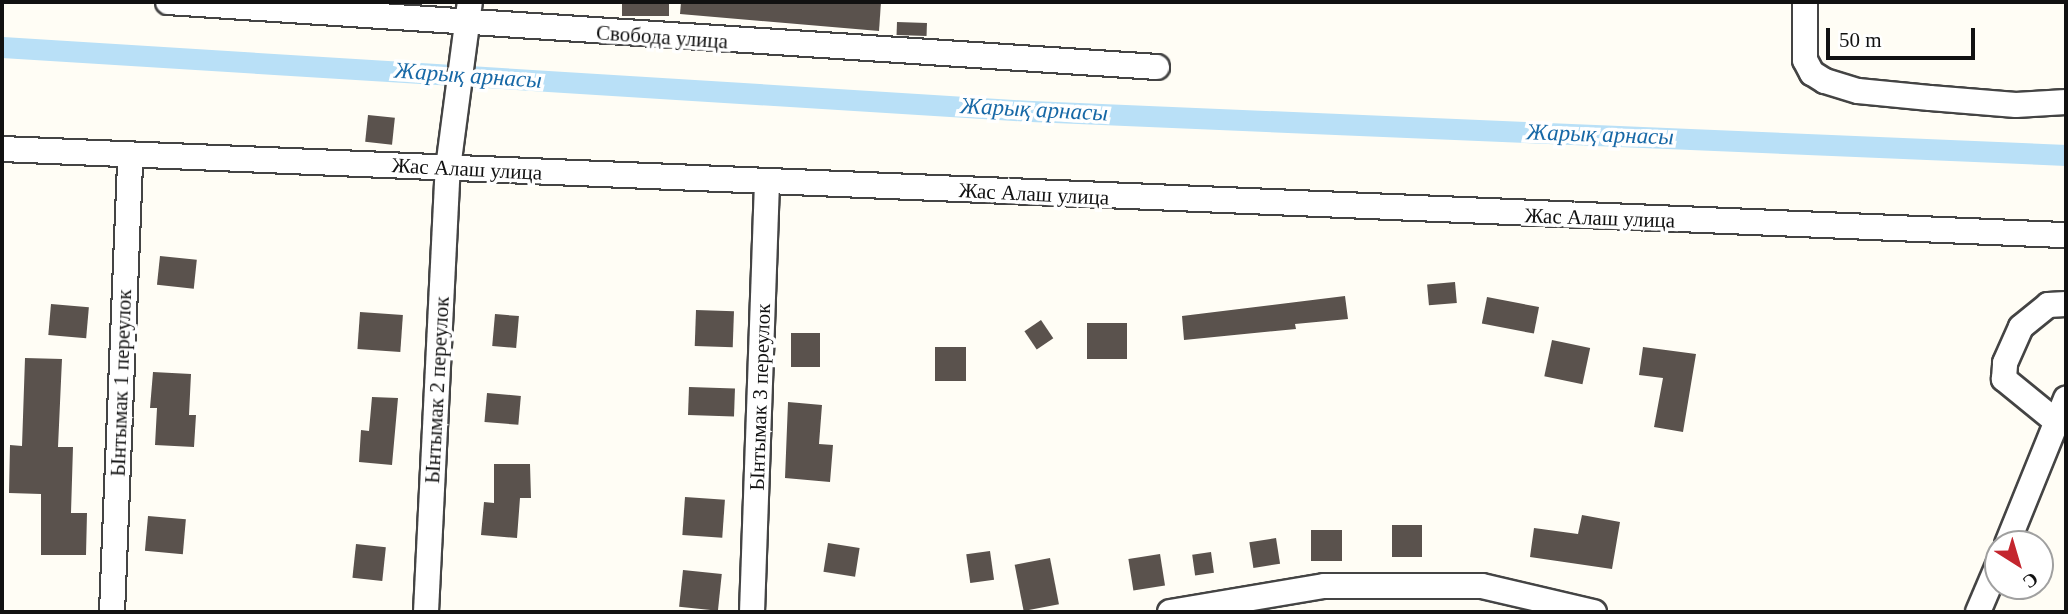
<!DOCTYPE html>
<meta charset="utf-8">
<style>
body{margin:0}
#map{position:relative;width:2068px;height:614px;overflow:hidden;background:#fffdf5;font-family:"Times New Roman",serif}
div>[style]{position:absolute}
.canal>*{height:21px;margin:-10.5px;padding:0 10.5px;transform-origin:10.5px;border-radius:10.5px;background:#b9e0f7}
.building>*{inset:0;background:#5a524d;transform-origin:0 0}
.roads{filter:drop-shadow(2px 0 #444) drop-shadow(-2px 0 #444) drop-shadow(0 2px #444) drop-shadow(0 -2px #444)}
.minor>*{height:24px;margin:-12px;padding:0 12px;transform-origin:12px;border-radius:12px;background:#fff}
span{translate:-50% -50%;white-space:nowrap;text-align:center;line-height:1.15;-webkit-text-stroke:7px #fff;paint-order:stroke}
.street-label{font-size:21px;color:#111}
.water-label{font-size:23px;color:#1768a6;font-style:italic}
.frame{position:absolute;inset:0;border:4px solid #111;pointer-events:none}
.north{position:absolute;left:1984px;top:530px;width:70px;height:70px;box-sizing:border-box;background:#fff;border:2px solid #a0a0a0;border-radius:50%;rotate:143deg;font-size:19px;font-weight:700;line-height:28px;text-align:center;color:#111}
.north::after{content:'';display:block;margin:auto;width:24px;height:32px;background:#c4262e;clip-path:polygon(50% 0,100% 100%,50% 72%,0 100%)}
.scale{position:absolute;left:1826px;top:28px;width:149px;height:32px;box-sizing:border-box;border:4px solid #111;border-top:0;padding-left:9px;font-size:21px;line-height:24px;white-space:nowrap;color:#111;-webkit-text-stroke:5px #fff;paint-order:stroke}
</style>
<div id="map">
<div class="canal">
<i style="left:2px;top:47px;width:1031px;rotate:3.56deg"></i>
<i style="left:1031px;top:111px;width:1036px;rotate:2.43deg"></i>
</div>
<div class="building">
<i style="left:622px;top:2px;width:47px;height:14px"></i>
<i style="clip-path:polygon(681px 2px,881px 2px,879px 31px,680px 14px)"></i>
<i style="left:897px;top:22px;width:30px;height:13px;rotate:2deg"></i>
<i style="left:368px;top:115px;width:27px;height:27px;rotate:6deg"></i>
<i style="left:160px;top:256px;width:37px;height:29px;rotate:6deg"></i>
<i style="left:1455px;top:282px;width:21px;height:28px;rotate:85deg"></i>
<i style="clip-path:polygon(1345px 296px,1348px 319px,1295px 324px,1296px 329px,1184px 340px,1182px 316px)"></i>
<i style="left:1487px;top:297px;width:53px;height:27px;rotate:11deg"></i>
<i style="left:51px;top:304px;width:38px;height:31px;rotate:5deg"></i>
<i style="left:696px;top:310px;width:38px;height:36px;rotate:2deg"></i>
<i style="left:360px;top:312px;width:43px;height:37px;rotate:4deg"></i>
<i style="left:495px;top:314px;width:24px;height:32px;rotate:5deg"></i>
<i style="left:1041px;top:320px;width:22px;height:20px;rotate:56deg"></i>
<i style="left:1087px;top:323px;width:40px;height:36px"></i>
<i style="left:820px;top:333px;width:34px;height:29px;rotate:90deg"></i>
<i style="left:1552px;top:340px;width:39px;height:37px;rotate:12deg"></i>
<i style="left:935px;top:347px;width:31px;height:34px"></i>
<i style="clip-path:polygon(1643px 347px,1696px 354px,1683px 432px,1654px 427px,1663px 378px,1639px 375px)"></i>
<i style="clip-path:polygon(25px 358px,62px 359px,58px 447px,73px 447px,71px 513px,87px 513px,86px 555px,41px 555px,41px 494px,9px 493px,10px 445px,22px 446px)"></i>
<i style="clip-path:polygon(153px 372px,191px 374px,189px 415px,196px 415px,194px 447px,155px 445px,157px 408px,150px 408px)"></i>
<i style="left:689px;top:387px;width:46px;height:28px;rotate:2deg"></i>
<i style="left:487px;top:393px;width:34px;height:29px;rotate:5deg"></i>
<i style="clip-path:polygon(372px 397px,398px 398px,392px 465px,359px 462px,361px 430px,369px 431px)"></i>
<i style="clip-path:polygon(788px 402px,822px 405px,819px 444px,833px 445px,830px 482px,785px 478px)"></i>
<i style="clip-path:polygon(494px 464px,530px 464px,531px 498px,520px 498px,517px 538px,481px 535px,484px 502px,494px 503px)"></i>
<i style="left:685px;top:497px;width:40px;height:38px;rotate:4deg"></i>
<i style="clip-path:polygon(1582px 515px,1620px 522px,1612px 569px,1530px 557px,1534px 528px,1578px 534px)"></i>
<i style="left:148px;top:516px;width:38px;height:35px;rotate:5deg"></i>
<i style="left:1392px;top:525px;width:30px;height:32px"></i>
<i style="left:1311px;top:530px;width:31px;height:31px"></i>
<i style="left:1276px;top:538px;width:26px;height:27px;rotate:81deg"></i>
<i style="left:828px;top:543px;width:32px;height:29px;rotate:9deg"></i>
<i style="left:356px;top:544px;width:30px;height:34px;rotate:6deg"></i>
<i style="left:990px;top:551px;width:29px;height:24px;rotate:82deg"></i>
<i style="left:1211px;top:552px;width:21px;height:19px;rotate:82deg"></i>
<i style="left:1160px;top:554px;width:32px;height:32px;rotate:81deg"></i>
<i style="left:1050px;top:558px;width:47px;height:36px;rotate:79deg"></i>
<i style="left:683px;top:570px;width:39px;height:37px;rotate:6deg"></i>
</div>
<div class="roads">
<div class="minor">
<i style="left:168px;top:2px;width:991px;rotate:3.76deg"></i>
<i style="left:1805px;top:2px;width:58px;rotate:90deg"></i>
<i style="left:1805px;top:60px;width:15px;rotate:62deg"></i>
<i style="left:1812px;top:73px;width:15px;rotate:32deg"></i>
<i style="left:1825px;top:81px;width:34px;rotate:17deg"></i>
<i style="left:1858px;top:91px;width:72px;rotate:5.6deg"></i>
<i style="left:1930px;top:98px;width:86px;rotate:4.7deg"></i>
<i style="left:2016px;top:105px;width:50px;rotate:-3.4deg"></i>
<i style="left:2px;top:149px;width:2066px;rotate:2.39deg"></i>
<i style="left:2058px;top:423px;width:70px;rotate:-140.8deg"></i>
<i style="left:2004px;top:379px;width:16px;rotate:-86deg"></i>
<i style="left:2005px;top:363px;width:39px;rotate:-66deg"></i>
<i style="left:2021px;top:327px;width:35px;rotate:-39deg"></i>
<i style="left:2048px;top:305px;width:18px;rotate:-3deg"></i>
<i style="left:2007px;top:544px;width:157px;rotate:-67.9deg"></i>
<i style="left:112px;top:612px;width:457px;rotate:-87.7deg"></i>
<i style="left:426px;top:612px;width:445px;rotate:-87.2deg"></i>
<i style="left:448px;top:168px;width:167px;rotate:-82.5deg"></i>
<i style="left:752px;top:612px;width:429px;rotate:-88deg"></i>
<i style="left:1170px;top:612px;width:156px;rotate:-9.6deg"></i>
<i style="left:1324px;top:586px;width:158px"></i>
<i style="left:1482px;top:586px;width:115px;rotate:13.1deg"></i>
<i style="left:1978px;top:612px;width:51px;rotate:-66.9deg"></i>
</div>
</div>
<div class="street-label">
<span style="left:662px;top:37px;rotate:4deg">Свобода улица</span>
<span style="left:467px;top:169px;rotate:3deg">Жас Алаш улица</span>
<span style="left:1034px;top:194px;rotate:3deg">Жас Алаш улица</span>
<span style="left:1600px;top:218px;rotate:2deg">Жас Алаш улица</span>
<span style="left:121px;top:383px;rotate:-88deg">Ынтымак 1 переулок</span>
<span style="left:437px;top:390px;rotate:-87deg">Ынтымак 2 переулок</span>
<span style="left:760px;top:397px;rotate:-88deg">Ынтымак 3 переулок</span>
</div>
<div class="water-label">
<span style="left:468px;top:76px;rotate:4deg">Жарық арнасы</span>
<span style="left:1034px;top:110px;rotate:3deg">Жарық арнасы</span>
<span style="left:1600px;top:135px;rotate:2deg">Жарық арнасы</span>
</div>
<div class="frame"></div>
<div class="north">С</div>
<div class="scale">50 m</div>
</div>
